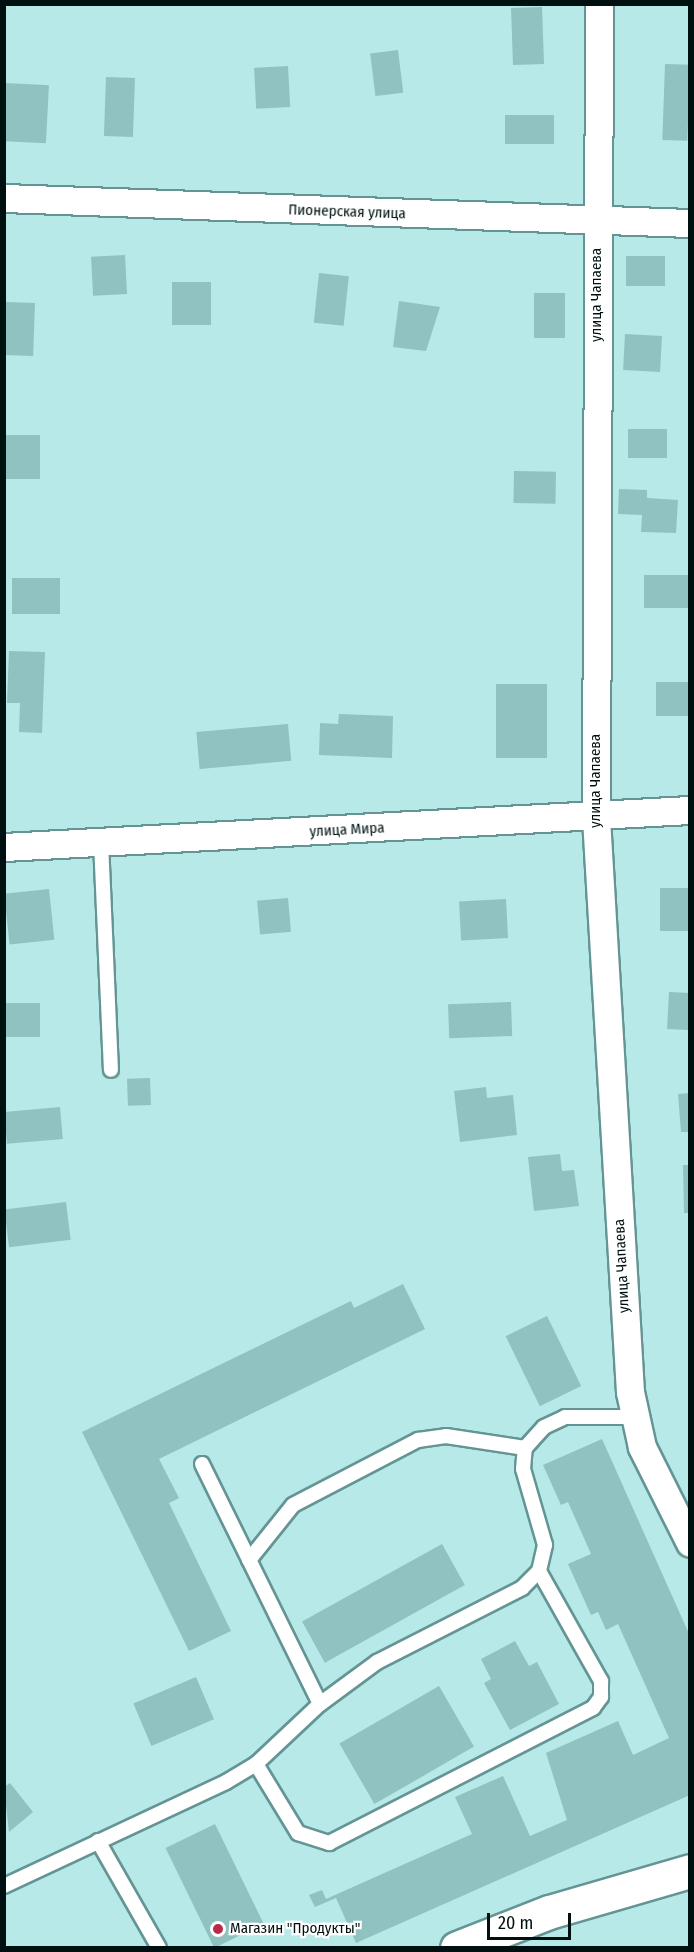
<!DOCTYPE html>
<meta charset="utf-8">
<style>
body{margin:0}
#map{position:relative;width:694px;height:1952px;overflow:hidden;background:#b6e9e8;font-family:"Fira Sans Condensed",sans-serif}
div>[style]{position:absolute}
.building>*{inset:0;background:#8fc2c0;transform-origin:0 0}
.roads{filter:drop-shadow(2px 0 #649594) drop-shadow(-2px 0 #649594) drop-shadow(0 2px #649594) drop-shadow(0 -2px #649594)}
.service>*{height:14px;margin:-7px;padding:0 7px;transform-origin:7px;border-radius:7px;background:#fff}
.minor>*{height:27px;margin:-13.5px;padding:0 13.5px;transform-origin:13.5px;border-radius:13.5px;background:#fff}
.tertiary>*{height:33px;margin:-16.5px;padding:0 16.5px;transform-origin:16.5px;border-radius:16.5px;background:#fff}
.dots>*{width:16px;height:16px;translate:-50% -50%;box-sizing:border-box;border:3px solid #fff;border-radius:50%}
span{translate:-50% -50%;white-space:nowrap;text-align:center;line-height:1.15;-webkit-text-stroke:4.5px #fff;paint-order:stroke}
.street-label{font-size:15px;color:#001010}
.poi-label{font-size:15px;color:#001010}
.left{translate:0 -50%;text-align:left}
.frame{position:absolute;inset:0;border:6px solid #001010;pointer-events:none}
.scale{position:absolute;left:487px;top:1913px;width:84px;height:27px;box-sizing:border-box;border:3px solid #001010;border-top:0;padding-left:8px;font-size:18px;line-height:21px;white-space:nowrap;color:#001010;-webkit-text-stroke:4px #fff;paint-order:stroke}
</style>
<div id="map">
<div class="building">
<i style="left:542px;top:7px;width:57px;height:31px;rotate:88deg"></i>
<i style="left:398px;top:50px;width:43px;height:28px;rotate:83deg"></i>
<i style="left:665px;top:64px;width:25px;height:76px;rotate:2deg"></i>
<i style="left:288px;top:66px;width:41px;height:34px;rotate:87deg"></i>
<i style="left:106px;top:77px;width:29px;height:59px;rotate:2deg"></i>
<i style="left:4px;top:83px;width:45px;height:58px;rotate:3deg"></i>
<i style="left:505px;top:115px;width:49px;height:29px"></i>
<i style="left:125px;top:255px;width:39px;height:34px;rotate:87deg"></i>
<i style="left:626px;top:256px;width:39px;height:30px"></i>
<i style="left:319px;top:273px;width:30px;height:50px;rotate:6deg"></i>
<i style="left:172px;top:282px;width:39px;height:43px"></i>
<i style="left:534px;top:293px;width:31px;height:45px"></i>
<i style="clip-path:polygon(399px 301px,440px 307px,426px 351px,393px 347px)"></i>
<i style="left:5px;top:302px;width:30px;height:53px;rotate:2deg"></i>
<i style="left:625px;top:334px;width:37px;height:36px;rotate:3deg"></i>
<i style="left:628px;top:429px;width:39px;height:29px"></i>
<i style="left:4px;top:435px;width:36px;height:44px"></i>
<i style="left:514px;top:471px;width:42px;height:32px;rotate:1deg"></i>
<i style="clip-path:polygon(619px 489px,647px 490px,647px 498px,678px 500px,676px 533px,641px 532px,642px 515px,618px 514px)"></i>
<i style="left:690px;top:575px;width:33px;height:46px;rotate:90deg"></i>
<i style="left:12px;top:578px;width:48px;height:36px"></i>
<i style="clip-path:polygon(9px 651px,45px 652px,42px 733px,19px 732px,20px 703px,7px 703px)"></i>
<i style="left:690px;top:682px;width:34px;height:34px;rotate:90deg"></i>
<i style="left:496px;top:684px;width:51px;height:74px"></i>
<i style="clip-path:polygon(339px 714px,393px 716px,392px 758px,319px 755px,320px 723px,338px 724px)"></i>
<i style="left:288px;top:724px;width:37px;height:92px;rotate:85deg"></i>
<i style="left:690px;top:888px;width:43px;height:30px;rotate:90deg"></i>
<i style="left:49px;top:889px;width:51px;height:45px;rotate:84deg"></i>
<i style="left:288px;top:898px;width:34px;height:31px;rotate:85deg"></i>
<i style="left:506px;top:899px;width:39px;height:47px;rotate:87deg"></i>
<i style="left:669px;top:992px;width:21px;height:37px;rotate:3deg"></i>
<i style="left:511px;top:1002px;width:34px;height:63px;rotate:88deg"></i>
<i style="left:4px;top:1003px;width:36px;height:34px"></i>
<i style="left:150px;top:1078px;width:27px;height:23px;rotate:88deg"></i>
<i style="clip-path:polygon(486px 1087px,487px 1098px,513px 1095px,517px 1135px,460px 1142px,454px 1091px)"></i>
<i style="clip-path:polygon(690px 1093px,690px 1132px,681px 1132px,678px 1094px)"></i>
<i style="left:60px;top:1107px;width:32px;height:56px;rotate:85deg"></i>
<i style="clip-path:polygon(560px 1154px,562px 1171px,574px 1170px,579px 1206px,534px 1211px,528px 1157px)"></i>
<i style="clip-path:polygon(683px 1165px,690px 1165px,690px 1213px,684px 1213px)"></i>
<i style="left:66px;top:1202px;width:38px;height:62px;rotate:83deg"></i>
<i style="clip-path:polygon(403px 1284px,425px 1329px,159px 1459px,179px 1498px,169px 1503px,231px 1631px,189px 1651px,82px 1432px,351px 1301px,354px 1308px)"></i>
<i style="left:547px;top:1316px;width:78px;height:46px;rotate:64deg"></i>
<i style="clip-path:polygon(602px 1439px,690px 1636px,690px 1795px,356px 1943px,336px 1898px,315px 1907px,309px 1895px,322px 1890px,326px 1899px,472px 1834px,455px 1797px,503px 1776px,530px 1836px,567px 1820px,546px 1753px,618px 1721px,633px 1755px,669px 1738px,618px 1624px,606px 1630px,598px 1612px,591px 1615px,568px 1564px,591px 1554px,568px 1502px,561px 1505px,543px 1465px)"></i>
<i style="left:442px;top:1544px;width:47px;height:160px;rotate:61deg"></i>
<i style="clip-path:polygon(515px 1641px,529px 1666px,537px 1662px,559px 1704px,510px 1730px,484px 1683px,491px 1679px,481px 1659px)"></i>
<i style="left:196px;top:1677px;width:46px;height:68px;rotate:67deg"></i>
<i style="left:439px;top:1686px;width:70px;height:115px;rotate:60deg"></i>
<i style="clip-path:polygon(10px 1783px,33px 1812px,9px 1832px,4px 1787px)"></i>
<i style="left:215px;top:1824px;width:111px;height:55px;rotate:64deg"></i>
</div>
<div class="roads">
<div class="service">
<i style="left:101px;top:842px;width:228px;rotate:87.5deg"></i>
<i style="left:202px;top:1464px;width:267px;rotate:63.8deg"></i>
<i style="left:249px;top:1560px;width:70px;rotate:-51.3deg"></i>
<i style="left:293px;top:1505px;width:141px;rotate:-27.5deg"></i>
<i style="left:418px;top:1440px;width:28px;rotate:-8deg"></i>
<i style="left:446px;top:1436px;width:80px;rotate:8.6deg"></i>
<i style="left:256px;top:1764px;width:81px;rotate:58.7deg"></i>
<i style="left:298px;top:1833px;width:33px;rotate:18deg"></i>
<i style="left:329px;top:1843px;width:297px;rotate:-27.1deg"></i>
<i style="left:593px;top:1708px;width:14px;rotate:-54deg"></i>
<i style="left:601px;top:1697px;width:16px;rotate:-90deg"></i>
<i style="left:601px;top:1681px;width:126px;rotate:-119.4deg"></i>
<i style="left:98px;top:1841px;width:123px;rotate:60.3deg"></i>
<i style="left:4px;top:1886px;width:245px;rotate:-25.1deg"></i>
<i style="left:226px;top:1782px;width:35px;rotate:-31deg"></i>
<i style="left:256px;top:1764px;width:88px;rotate:-43.2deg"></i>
<i style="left:320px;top:1704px;width:71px;rotate:-36.4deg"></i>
<i style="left:377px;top:1662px;width:163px;rotate:-27deg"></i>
<i style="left:522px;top:1588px;width:24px;rotate:-45deg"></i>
<i style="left:539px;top:1571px;width:27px;rotate:-77deg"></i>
<i style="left:545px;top:1545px;width:79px;rotate:-106.1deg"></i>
<i style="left:523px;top:1469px;width:21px;rotate:-85deg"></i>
<i style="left:525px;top:1448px;width:28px;rotate:-48deg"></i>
<i style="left:544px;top:1427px;width:23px;rotate:-25deg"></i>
<i style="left:565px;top:1417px;width:69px"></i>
</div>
<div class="minor">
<i style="left:599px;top:4px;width:814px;rotate:90.21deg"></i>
<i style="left:596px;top:818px;width:575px;rotate:86.61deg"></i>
<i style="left:630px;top:1392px;width:56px;rotate:77.7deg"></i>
<i style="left:642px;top:1447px;width:107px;rotate:63.4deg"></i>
<i style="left:4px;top:198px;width:686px;rotate:2.09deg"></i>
<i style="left:4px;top:847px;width:687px;rotate:-3.09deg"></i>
</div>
<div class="tertiary">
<i style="left:457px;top:1948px;width:99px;rotate:-21.4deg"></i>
<i style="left:549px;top:1912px;width:147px;rotate:-16.2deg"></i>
</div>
</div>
<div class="dots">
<i style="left:218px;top:1929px;background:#bb2a4a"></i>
</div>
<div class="street-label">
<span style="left:347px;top:212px;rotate:2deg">Пионерская улица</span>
<span style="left:597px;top:295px;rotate:-90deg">улица Чапаева</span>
<span style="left:596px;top:781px;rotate:-90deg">улица Чапаева</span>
<span style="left:347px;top:830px;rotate:-3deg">улица Мира</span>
<span style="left:622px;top:1266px;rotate:-93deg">улица Чапаева</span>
</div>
<div class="poi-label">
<span class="left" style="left:230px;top:1929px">Магазин "Продукты"</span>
</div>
<div class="frame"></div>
<div class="scale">20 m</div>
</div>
